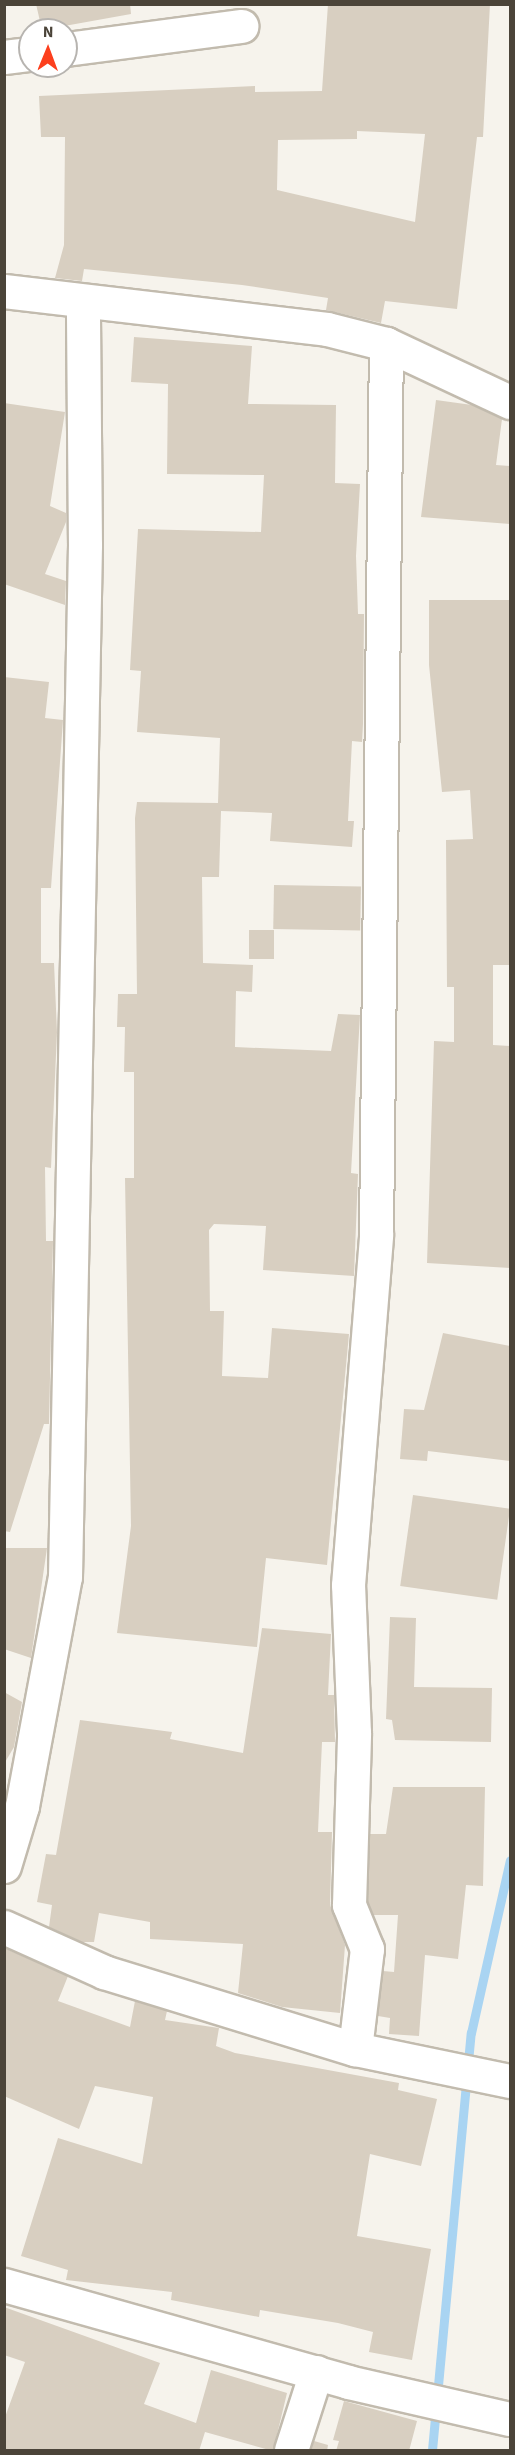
<!DOCTYPE html>
<style>
body{margin:0}
#map{position:relative;width:515px;height:2455px;overflow:hidden;background:#f6f3ec;font-family:"Source Sans 3",sans-serif}
div>[style]{position:absolute}
.stream>*{height:9px;margin:-4.5px;padding:0 4.5px;transform-origin:4.5px;border-radius:4.5px;background:#a9d4f2}
.building>*{inset:0;background:#d8cfc1;transform-origin:0 0}
.roads{filter:drop-shadow(2px 0 #c2bbae) drop-shadow(-2px 0 #c2bbae) drop-shadow(0 2px #c2bbae) drop-shadow(0 -2px #c2bbae)}
.minor>*{height:33px;margin:-16.5px;padding:0 16.5px;transform-origin:16.5px;border-radius:16.5px;background:#fff}
span{translate:-50% -50%;white-space:nowrap;text-align:center;line-height:1.15;-webkit-text-stroke:5px #fff;paint-order:stroke}
.frame{position:absolute;inset:0;border:6px solid #4b4439;pointer-events:none}
.north{position:absolute;left:18px;top:18px;width:60px;height:60px;box-sizing:border-box;background:#fff;border:2px solid #b7b4b0;border-radius:50%;rotate:1deg;font-size:16px;font-weight:700;line-height:24px;text-align:center;color:#4b4439}
.north::after{content:'';display:block;margin:auto;width:21px;height:27px;background:#fc3f1d;clip-path:polygon(50% 0,100% 100%,50% 72%,0 100%)}
</style>
<div id="map">
<div class="stream">
<i style="left:432px;top:2450px;width:419px;rotate:-84.7deg"></i>
<i style="left:471px;top:2033px;width:177px;rotate:-77.3deg"></i>
</div>
<div class="building">
<i style="clip-path:polygon(36px 4px,130px 4px,131px 14px,42px 30px)"></i>
<i style="clip-path:polygon(evenodd,328px 4px,490px 4px,483px 137px,477px 137px,457px 309px,385px 301px,381px 323px,326px 310px,328px 298px,242px 285px,84px 269px,82px 281px,55px 278px,64px 245px,65px 137px,41px 137px,39px 96px,255px 86px,255px 92px,322px 91px,328px 4px,357px 131px,425px 134px,415px 222px,277px 190px,278px 140px,357px 139px,357px 131px)"></i>
<i style="clip-path:polygon(134px 337px,252px 346px,248px 404px,336px 405px,335px 483px,360px 484px,356px 556px,358px 614px,364px 614px,363px 724px,362px 742px,352px 741px,348px 821px,354px 821px,352px 847px,270px 841px,272px 813px,221px 811px,219px 877px,202px 877px,203px 963px,253px 965px,252px 992px,236px 991px,235px 1047px,331px 1051px,338px 1014px,360px 1015px,351px 1173px,358px 1174px,354px 1276px,263px 1270px,266px 1226px,214px 1224px,209px 1230px,210px 1311px,224px 1311px,222px 1376px,268px 1378px,272px 1328px,349px 1334px,327px 1565px,266px 1558px,257px 1647px,117px 1633px,131px 1526px,125px 1178px,134px 1178px,134px 1072px,124px 1072px,125px 1027px,117px 1027px,118px 994px,137px 994px,135px 818px,137px 802px,218px 803px,220px 738px,137px 732px,141px 671px,130px 670px,138px 529px,261px 532px,264px 475px,167px 474px,168px 384px,131px 382px)"></i>
<i style="clip-path:polygon(436px 400px,472px 405px,502px 419px,496px 465px,510px 466px,510px 524px,421px 517px)"></i>
<i style="clip-path:polygon(4px 403px,65px 412px,50px 506px,66px 513px,66px 522px,45px 574px,66px 581px,65px 605px,4px 584px)"></i>
<i style="clip-path:polygon(429px 600px,510px 600px,510px 965px,493px 965px,493px 1045px,510px 1046px,510px 1268px,427px 1263px,434px 1041px,454px 1042px,454px 987px,447px 987px,446px 840px,473px 839px,470px 790px,442px 792px,429px 665px)"></i>
<i style="clip-path:polygon(4px 677px,49px 682px,45px 718px,63px 720px,51px 888px,41px 888px,41px 963px,54px 963px,57px 1032px,51px 1168px,45px 1167px,46px 1241px,53px 1241px,49px 1424px,44px 1424px,10px 1532px,4px 1531px)"></i>
<i style="left:274px;top:885px;width:87px;height:44px;rotate:1deg"></i>
<i style="left:249px;top:930px;width:25px;height:29px"></i>
<i style="clip-path:polygon(443px 1333px,510px 1346px,510px 1461px,428px 1451px,427px 1461px,400px 1459px,404px 1409px,424px 1410px)"></i>
<i style="left:413px;top:1495px;width:98px;height:92px;rotate:8deg"></i>
<i style="clip-path:polygon(4px 1548px,47px 1548px,31px 1658px,4px 1649px)"></i>
<i style="clip-path:polygon(390px 1617px,416px 1618px,414px 1687px,492px 1688px,491px 1742px,395px 1740px,392px 1720px,386px 1719px)"></i>
<i style="clip-path:polygon(262px 1628px,331px 1634px,328px 1695px,334px 1695px,335px 1742px,322px 1742px,318px 1832px,332px 1832px,330px 1905px,345px 1945px,340px 2013px,282px 2007px,238px 1993px,243px 1944px,150px 1939px,150px 1922px,99px 1913px,94px 1942px,82px 1942px,49px 1927px,52px 1905px,37px 1902px,46px 1854px,56px 1855px,80px 1720px,172px 1732px,170px 1739px,243px 1753px)"></i>
<i style="clip-path:polygon(4px 1692px,22px 1702px,14px 1747px,4px 1764px)"></i>
<i style="clip-path:polygon(393px 1787px,485px 1787px,483px 1886px,466px 1885px,458px 1959px,425px 1955px,419px 2036px,389px 2034px,390px 2018px,378px 2016px,383px 1971px,394px 1972px,398px 1915px,373px 1915px,368px 1902px,370px 1834px,386px 1834px)"></i>
<i style="clip-path:polygon(4px 1948px,68px 1976px,58px 2001px,130px 2027px,135px 2001px,167px 2011px,165px 2020px,219px 2028px,216px 2046px,235px 2053px,399px 2083px,398px 2090px,437px 2099px,421px 2166px,370px 2154px,357px 2236px,431px 2249px,412px 2360px,369px 2352px,373px 2332px,338px 2323px,260px 2310px,259px 2317px,171px 2300px,172px 2292px,66px 2280px,68px 2270px,21px 2256px,58px 2138px,142px 2164px,153px 2097px,95px 2086px,79px 2129px,4px 2096px)"></i>
<i style="clip-path:polygon(4px 2307px,160px 2363px,144px 2404px,196px 2423px,211px 2370px,287px 2393px,273px 2451px,205px 2432px,199px 2451px,4px 2451px,4px 2420px,25px 2362px,4px 2355px)"></i>
<i style="clip-path:polygon(344px 2401px,417px 2421px,409px 2451px,336px 2451px,339px 2441px,333px 2440px)"></i>
<i style="clip-path:polygon(314px 2441px,328px 2445px,327px 2451px,311px 2451px)"></i>
</div>
<div class="roads">
<div class="minor">
<i style="left:66px;top:49px;width:177px;rotate:-7.5deg"></i>
<i style="left:4px;top:57px;width:26px;rotate:-7deg"></i>
<i style="left:4px;top:291px;width:325px;rotate:6.7deg"></i>
<i style="left:327px;top:329px;width:61px;rotate:14.3deg"></i>
<i style="left:386px;top:344px;width:137px;rotate:25.1deg"></i>
<i style="left:4px;top:1866px;width:63px;rotate:-73.3deg"></i>
<i style="left:22px;top:1806px;width:233px;rotate:-79.4deg"></i>
<i style="left:65px;top:1577px;width:1032px;rotate:-88.89deg"></i>
<i style="left:85px;top:545px;width:243px;rotate:-90.5deg"></i>
<i style="left:4px;top:1927px;width:110px;rotate:24.2deg"></i>
<i style="left:104px;top:1972px;width:263px;rotate:17.1deg"></i>
<i style="left:355px;top:2049px;width:158px;rotate:11.7deg"></i>
<i style="left:355px;top:2049px;width:101px;rotate:-83.2deg"></i>
<i style="left:367px;top:1949px;width:48px;rotate:-112.2deg"></i>
<i style="left:349px;top:1905px;width:172px;rotate:-88.3deg"></i>
<i style="left:354px;top:1733px;width:148px;rotate:-92.3deg"></i>
<i style="left:348px;top:1585px;width:352px;rotate:-85.4deg"></i>
<i style="left:376px;top:1234px;width:890px;rotate:-89.36deg"></i>
<i style="left:4px;top:2285px;width:357px;rotate:15.7deg"></i>
<i style="left:348px;top:2382px;width:166px;rotate:12.9deg"></i>
<i style="left:291px;top:2450px;width:82px;rotate:-72.2deg"></i>
</div>
</div>
<div class="frame"></div>
<div class="north">N</div>
</div>
